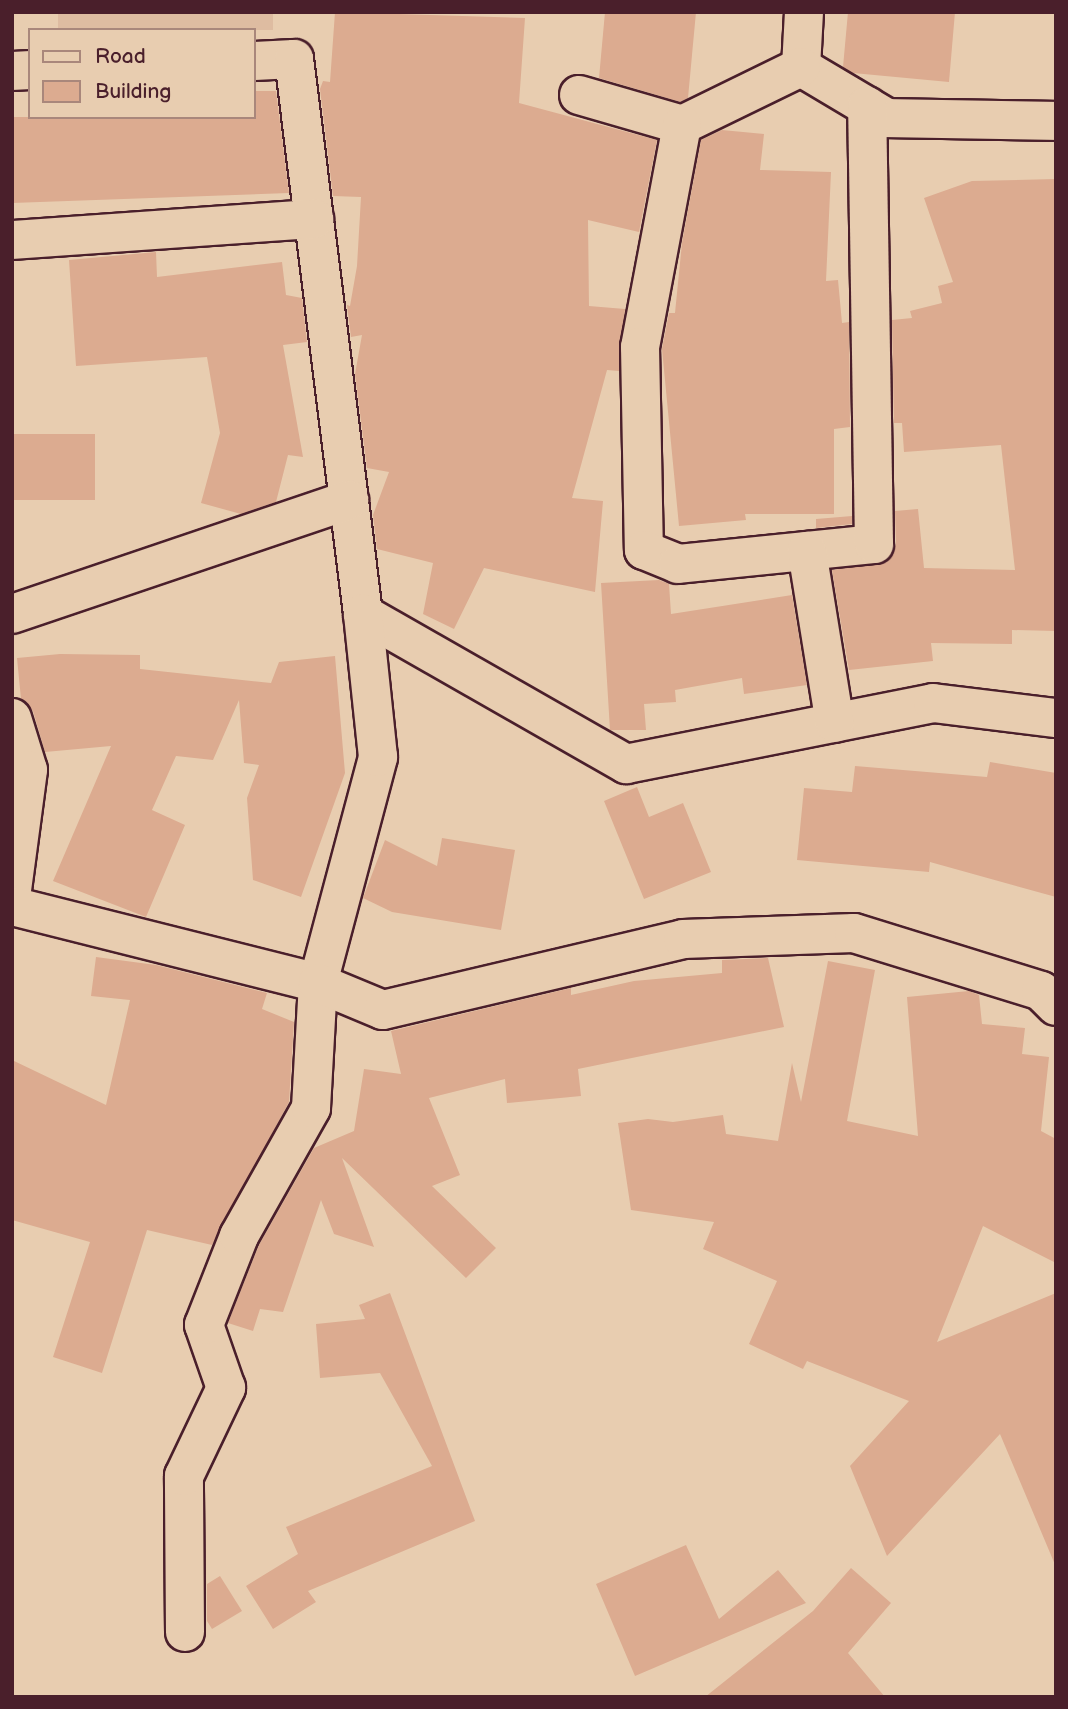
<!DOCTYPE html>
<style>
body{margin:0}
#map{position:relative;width:1068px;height:1709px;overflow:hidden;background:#e8cdb0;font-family:"Balsamiq Sans",sans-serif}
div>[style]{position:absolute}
.built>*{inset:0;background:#debca1;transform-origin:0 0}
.building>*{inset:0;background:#dcab90;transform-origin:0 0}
.roads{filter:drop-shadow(2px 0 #4a1f2b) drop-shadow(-2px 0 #4a1f2b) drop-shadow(0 2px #4a1f2b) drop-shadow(0 -2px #4a1f2b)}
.street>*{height:38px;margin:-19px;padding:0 19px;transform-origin:19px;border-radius:19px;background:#e8cdb0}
span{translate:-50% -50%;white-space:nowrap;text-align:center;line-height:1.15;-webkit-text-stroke:5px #e8cdb0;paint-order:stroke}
.frame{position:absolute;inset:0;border:14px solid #4a1f2b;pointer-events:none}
.legend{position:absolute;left:28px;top:28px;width:228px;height:91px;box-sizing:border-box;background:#e8cdb0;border:2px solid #a9877b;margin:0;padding:9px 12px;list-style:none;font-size:21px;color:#4a1f2b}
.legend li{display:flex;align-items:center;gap:14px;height:35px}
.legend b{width:35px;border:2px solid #a9877b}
</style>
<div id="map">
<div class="built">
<i style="left:58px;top:12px;width:215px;height:18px"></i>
</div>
<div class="building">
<i style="clip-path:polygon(335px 12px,525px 18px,519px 103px,657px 140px,639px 232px,588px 220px,589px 306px,625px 309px,619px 371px,607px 370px,572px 498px,603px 501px,595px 592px,484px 568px,454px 629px,423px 614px,433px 563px,377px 549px,373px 515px,389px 472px,367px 468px,355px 374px,362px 335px,351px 337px,347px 305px,350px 306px,357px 266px,361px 197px,333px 196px,320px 89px,323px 81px,330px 82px)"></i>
<i style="clip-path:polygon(605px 12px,696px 12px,688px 98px,680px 102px,599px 78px)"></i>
<i style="clip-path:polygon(848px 12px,955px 12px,949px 82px,853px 73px,843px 67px)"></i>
<i style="clip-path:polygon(254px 91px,276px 91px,289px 193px,12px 203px,12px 117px,254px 117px)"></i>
<i style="clip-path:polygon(722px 130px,764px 134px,760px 170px,831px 172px,826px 281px,838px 280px,842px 323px,849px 322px,850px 427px,834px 429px,834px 514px,745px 514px,746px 520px,679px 526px,662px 349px,669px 313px,675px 313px,682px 243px,701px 140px)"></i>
<i style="clip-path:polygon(1056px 179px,1056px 631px,1012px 630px,1012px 644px,931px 643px,933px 661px,849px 670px,832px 570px,887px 562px,896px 544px,895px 511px,918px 509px,924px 568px,1015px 570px,1001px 445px,904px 452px,902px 423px,894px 423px,892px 320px,912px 318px,910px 311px,942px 303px,938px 286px,953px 282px,924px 198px,972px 181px)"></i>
<i style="clip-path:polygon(156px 252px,157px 277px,282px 262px,286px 295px,302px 298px,307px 342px,283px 345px,303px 457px,288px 455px,276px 502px,241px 514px,201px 503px,220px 433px,207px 357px,76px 366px,69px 260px)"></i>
<i style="left:12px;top:434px;width:83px;height:66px"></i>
<i style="clip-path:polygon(852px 516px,852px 524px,816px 528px,816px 519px)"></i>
<i style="clip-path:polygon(659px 580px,669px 584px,671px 614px,792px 595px,807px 685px,744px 694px,742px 678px,675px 690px,676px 702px,644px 704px,646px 730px,610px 730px,601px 583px)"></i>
<i style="clip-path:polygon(60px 654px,140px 655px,140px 669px,271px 683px,279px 662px,335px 656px,345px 773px,301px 897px,253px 880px,247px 798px,259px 765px,244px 763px,239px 700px,213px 760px,176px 756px,152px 810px,185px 825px,146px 917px,53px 881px,111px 746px,45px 752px,33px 711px,21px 699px,17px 658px)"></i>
<i style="clip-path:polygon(990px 762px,1056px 773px,1056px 897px,930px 862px,929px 872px,797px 860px,804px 788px,852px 792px,855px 766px,987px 777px)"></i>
<i style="clip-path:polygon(637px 787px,649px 817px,683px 803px,711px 872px,644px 899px,604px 801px)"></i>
<i style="clip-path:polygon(442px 838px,515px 850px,501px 930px,392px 912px,363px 898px,385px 840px,437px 866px)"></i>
<i style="clip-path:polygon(96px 957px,156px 965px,267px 993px,262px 1009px,294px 1022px,289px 1102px,212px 1245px,147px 1230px,102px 1373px,53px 1357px,90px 1242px,12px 1220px,12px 1060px,106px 1105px,130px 1000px,91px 996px)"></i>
<i style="clip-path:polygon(768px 958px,784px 1027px,578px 1069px,581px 1096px,507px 1103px,505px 1079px,429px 1098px,460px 1175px,432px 1186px,496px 1248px,466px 1278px,342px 1158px,374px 1247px,334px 1234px,321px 1200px,283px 1312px,260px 1309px,253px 1331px,228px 1323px,259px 1245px,314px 1148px,354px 1131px,364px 1069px,401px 1074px,391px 1031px,571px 988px,571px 995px,634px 981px,722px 973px,722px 960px)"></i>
<i style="clip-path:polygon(828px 961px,875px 970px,847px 1121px,918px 1136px,907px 997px,969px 991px,979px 995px,982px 1024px,1025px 1028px,1022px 1054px,1049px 1057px,1041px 1131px,1056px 1139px,1056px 1263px,983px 1226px,937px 1342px,1056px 1293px,1056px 1567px,1000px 1434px,887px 1556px,850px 1466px,909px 1401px,807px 1361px,803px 1369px,749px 1344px,777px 1281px,703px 1249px,714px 1222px,631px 1210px,618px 1123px,648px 1119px,673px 1122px,723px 1115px,726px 1134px,778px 1141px,792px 1063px,801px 1102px)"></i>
<i style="clip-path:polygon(390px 1293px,475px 1521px,308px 1591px,316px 1602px,273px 1629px,246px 1586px,298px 1554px,286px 1527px,432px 1466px,380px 1373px,320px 1378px,316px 1324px,365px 1319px,359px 1305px)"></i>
<i style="clip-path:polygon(686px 1545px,719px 1619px,778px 1570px,806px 1603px,635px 1676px,596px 1584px)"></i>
<i style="clip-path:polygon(851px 1568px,891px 1603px,848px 1653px,885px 1697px,705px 1697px,813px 1611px)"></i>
<i style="clip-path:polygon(220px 1576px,242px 1611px,212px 1629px,207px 1621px,207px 1584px)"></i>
</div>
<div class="roads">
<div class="street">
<i style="left:804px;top:12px;width:55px;rotate:93.1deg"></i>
<i style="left:801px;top:67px;width:100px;rotate:30.7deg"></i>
<i style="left:887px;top:118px;width:169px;rotate:1deg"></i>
<i style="left:254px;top:61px;width:40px;rotate:-2.9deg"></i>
<i style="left:294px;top:59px;width:559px;rotate:82.91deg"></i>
<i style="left:363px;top:614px;width:303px;rotate:29.7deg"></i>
<i style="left:626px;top:764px;width:313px;rotate:-11.2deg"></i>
<i style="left:933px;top:703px;width:124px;rotate:7deg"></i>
<i style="left:12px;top:71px;width:18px;rotate:-3deg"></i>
<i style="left:579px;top:95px;width:107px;rotate:16.2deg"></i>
<i style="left:682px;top:125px;width:132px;rotate:-26deg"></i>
<i style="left:682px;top:125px;width:226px;rotate:100.7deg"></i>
<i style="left:640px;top:347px;width:203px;rotate:88.9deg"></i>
<i style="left:644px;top:550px;width:37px;rotate:22deg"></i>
<i style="left:678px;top:564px;width:197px;rotate:-5.8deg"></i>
<i style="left:874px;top:544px;width:438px;rotate:-90.9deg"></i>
<i style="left:12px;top:240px;width:303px;rotate:-4deg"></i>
<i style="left:807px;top:551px;width:174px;rotate:80.8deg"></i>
<i style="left:12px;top:614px;width:356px;rotate:-18.7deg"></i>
<i style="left:12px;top:718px;width:54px;rotate:72.9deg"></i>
<i style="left:28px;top:770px;width:121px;rotate:97.6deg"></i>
<i style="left:12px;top:906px;width:316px;rotate:14.1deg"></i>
<i style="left:318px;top:983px;width:234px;rotate:-75.1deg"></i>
<i style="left:378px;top:757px;width:144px;rotate:-96deg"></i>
<i style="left:185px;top:1632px;width:156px;rotate:-90.4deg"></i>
<i style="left:184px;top:1476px;width:98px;rotate:-64.5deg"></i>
<i style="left:226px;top:1388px;width:67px;rotate:-109.2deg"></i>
<i style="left:204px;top:1325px;width:96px;rotate:-68.5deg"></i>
<i style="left:239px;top:1236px;width:147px;rotate:-60.6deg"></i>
<i style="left:311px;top:1108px;width:125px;rotate:-86.8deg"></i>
<i style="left:318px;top:983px;width:70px;rotate:22.6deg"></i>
<i style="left:383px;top:1010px;width:308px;rotate:-13.3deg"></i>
<i style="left:683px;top:939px;width:171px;rotate:-2deg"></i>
<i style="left:854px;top:933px;width:196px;rotate:17.2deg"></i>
<i style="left:1041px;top:991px;width:21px;rotate:45deg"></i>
</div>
</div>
<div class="frame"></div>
<ul class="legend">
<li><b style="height:9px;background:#e8cdb0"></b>Road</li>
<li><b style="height:19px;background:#dcab90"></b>Building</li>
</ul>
</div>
